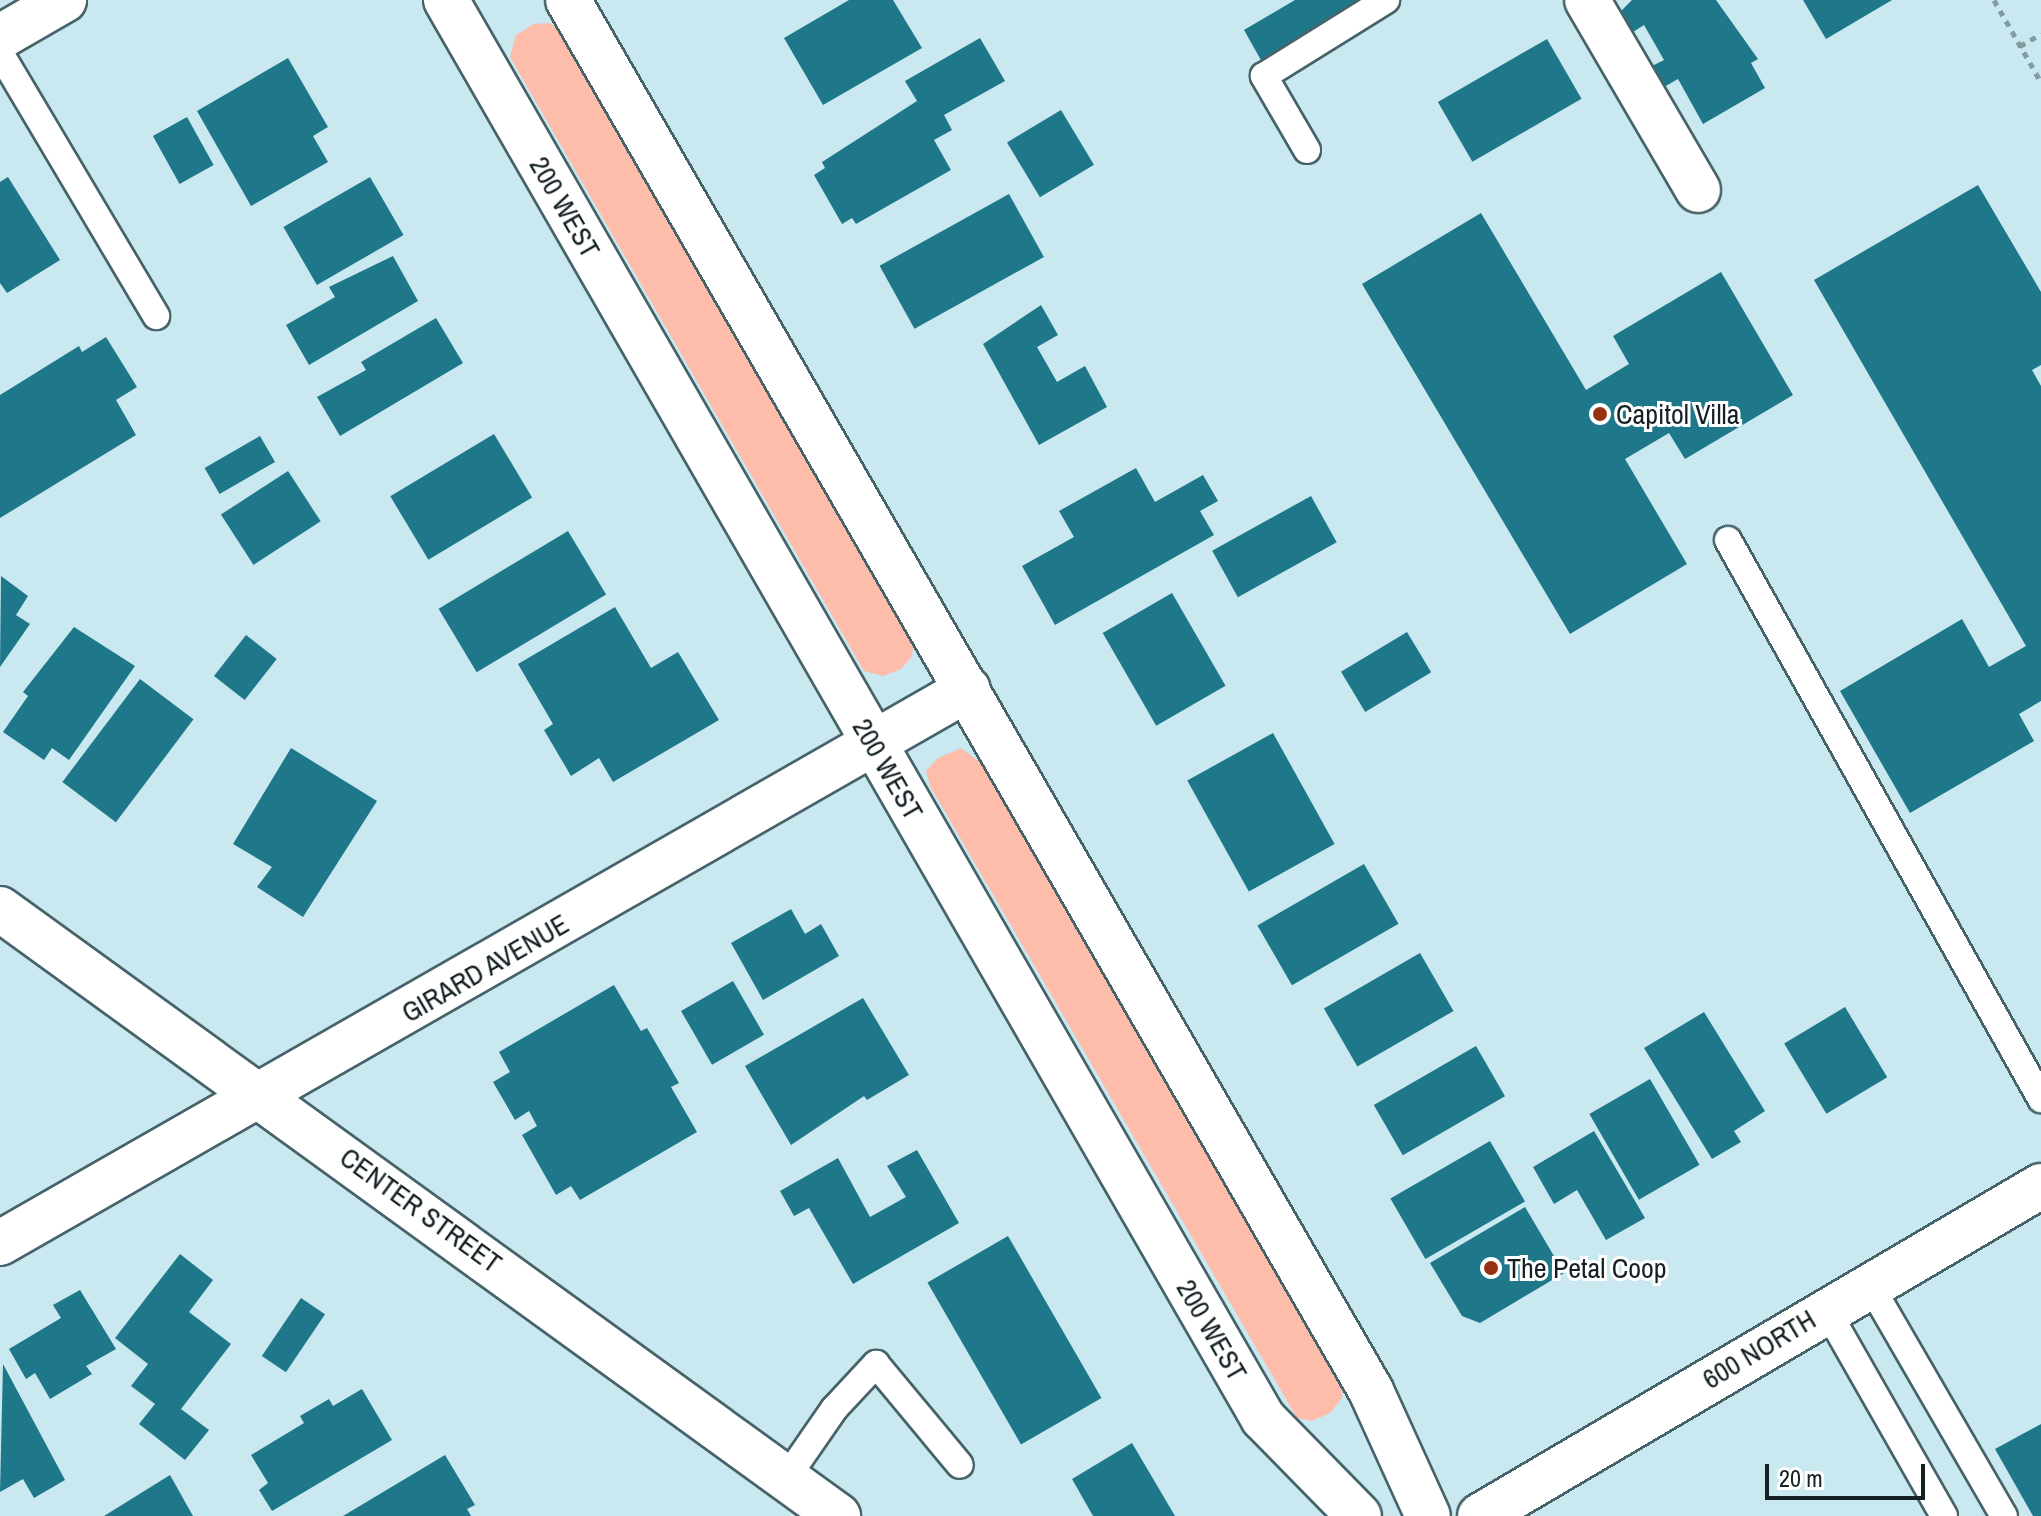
<!DOCTYPE html>
<style>
body{margin:0}
#map{position:relative;width:2041px;height:1516px;overflow:hidden;background:#c9e8f0;font-family:"Archivo Narrow",sans-serif}
div>[style]{position:absolute}
.green>*{inset:0;background:#febdab}
.building>*{inset:0;background:#1e7889;transform-origin:0 0}
.path>*{height:5px;margin-top:-2.5px;transform-origin:0;background:repeating-linear-gradient(90deg,#839ba1 0 6px,transparent 0 12px)}
.roads{filter:drop-shadow(2px 0 #47636a) drop-shadow(-2px 0 #47636a) drop-shadow(0 2px #47636a) drop-shadow(0 -2px #47636a)}
.service>*{height:26px;margin:-13px;padding:0 13px;transform-origin:13px;border-radius:13px;background:#fff}
.minor>*{height:44px;margin:-22px;padding:0 22px;transform-origin:22px;border-radius:22px;background:#fff}
.dots>*{width:22px;height:22px;translate:-50% -50%;box-sizing:border-box;border:4px solid #fff;border-radius:50%}
span{translate:-50% -50%;white-space:nowrap;text-align:center;line-height:1.15;-webkit-text-stroke:6px #fff;paint-order:stroke}
.street-label{font-size:28px;color:#142023}
.poi-label{font-size:28px;color:#142023}
.left{translate:0 -50%;text-align:left}
.scale{position:absolute;left:1765px;top:1464px;width:160px;height:36px;box-sizing:border-box;border:4px solid #142023;border-top:0;padding-left:10px;font-size:24px;line-height:28px;white-space:nowrap;color:#142023;-webkit-text-stroke:6px #fff;paint-order:stroke}
</style>
<div id="map">
<div class="green">
<i style="clip-path:polygon(549px 23px,565px 31px,914px 640px,912px 656px,901px 669px,883px 676px,864px 671px,510px 57px,516px 35px,534px 24px)"></i>
<i style="clip-path:polygon(961px 748px,982px 764px,1343px 1386px,1342px 1398px,1330px 1413px,1312px 1421px,1297px 1418px,930px 786px,926px 771px,938px 758px)"></i>
</div>
<div class="building">
<i style="clip-path:polygon(849px 0,893px 0,922px 48px,823px 105px,784px 38px)"></i>
<i style="clip-path:polygon(1295px 0,1369px 0,1262px 62px,1244px 30px)"></i>
<i style="clip-path:polygon(1632px 0,1716px 0,1758px 59px,1751px 63px,1765px 88px,1703px 124px,1678px 79px,1664px 87px,1652px 66px,1664px 60px,1644px 25px,1633px 32px,1621px 11px)"></i>
<i style="clip-path:polygon(1803px 0,1892px 0,1826px 39px)"></i>
<i style="clip-path:polygon(980px 38px,1005px 81px,944px 115px,952px 130px,934px 140px,951px 170px,856px 224px,852px 218px,842px 224px,814px 175px,825px 168px,822px 162px,917px 101px,905px 81px)"></i>
<i style="left:1547px;top:39px;width:69px;height:126px;rotate:60deg"></i>
<i style="clip-path:polygon(288px 58px,328px 127px,313px 136px,328px 162px,251px 206px,197px 111px)"></i>
<i style="left:1061px;top:110px;width:64px;height:63px;rotate:59deg"></i>
<i style="left:187px;top:117px;width:55px;height:39px;rotate:61deg"></i>
<i style="clip-path:polygon(8px 177px,60px 260px,7px 293px,0 283px,0 182px)"></i>
<i style="left:370px;top:177px;width:67px;height:100px;rotate:60deg"></i>
<i style="clip-path:polygon(1978px 185px,2041px 292px,2041px 365px,2032px 370px,2041px 386px,2041px 701px,2019px 714px,2034px 741px,1910px 813px,1840px 691px,1962px 619px,1989px 667px,2026px 646px,1814px 280px)"></i>
<i style="left:1009px;top:194px;width:72px;height:148px;rotate:61deg"></i>
<i style="clip-path:polygon(1481px 213px,1586px 390px,1629px 364px,1613px 336px,1721px 272px,1793px 395px,1685px 459px,1669px 433px,1625px 459px,1687px 564px,1570px 634px,1362px 284px)"></i>
<i style="clip-path:polygon(393px 256px,418px 301px,309px 365px,286px 325px,335px 297px,329px 287px)"></i>
<i style="clip-path:polygon(1041px 305px,1058px 335px,1037px 347px,1057px 382px,1085px 366px,1107px 407px,1039px 445px,983px 344px)"></i>
<i style="clip-path:polygon(436px 318px,463px 363px,340px 436px,317px 397px,366px 370px,361px 362px)"></i>
<i style="clip-path:polygon(106px 337px,137px 387px,116px 400px,136px 435px,0 518px,0 395px,79px 346px,82px 352px)"></i>
<i style="left:494px;top:434px;width:74px;height:121px;rotate:59deg"></i>
<i style="left:260px;top:436px;width:30px;height:64px;rotate:60deg"></i>
<i style="clip-path:polygon(1136px 468px,1155px 502px,1203px 475px,1218px 501px,1200px 511px,1214px 535px,1055px 625px,1022px 566px,1074px 537px,1059px 511px)"></i>
<i style="left:288px;top:471px;width:60px;height:80px;rotate:57deg"></i>
<i style="left:1311px;top:496px;width:53px;height:113px;rotate:61deg"></i>
<i style="left:568px;top:531px;width:74px;height:151px;rotate:59deg"></i>
<i style="clip-path:polygon(1px 576px,28px 596px,16px 615px,30px 624px,0 667px)"></i>
<i style="left:1172px;top:593px;width:107px;height:80px;rotate:60deg"></i>
<i style="clip-path:polygon(615px 607px,651px 668px,678px 652px,719px 720px,613px 782px,599px 758px,571px 776px,544px 730px,553px 724px,518px 664px)"></i>
<i style="clip-path:polygon(74px 627px,135px 666px,69px 760px,52px 748px,44px 760px,3px 732px,28px 696px,23px 692px)"></i>
<i style="left:1407px;top:632px;width:47px;height:77px;rotate:59deg"></i>
<i style="left:246px;top:635px;width:39px;height:52px;rotate:38deg"></i>
<i style="left:140px;top:679px;width:67px;height:129px;rotate:37deg"></i>
<i style="left:1273px;top:733px;width:127px;height:98px;rotate:61deg"></i>
<i style="clip-path:polygon(291px 748px,377px 801px,303px 917px,257px 887px,272px 867px,233px 844px)"></i>
<i style="left:1364px;top:864px;width:69px;height:123px;rotate:60deg"></i>
<i style="clip-path:polygon(791px 909px,805px 934px,821px 924px,839px 956px,763px 1000px,731px 943px)"></i>
<i style="left:1420px;top:953px;width:67px;height:111px;rotate:60deg"></i>
<i style="left:733px;top:981px;width:62px;height:60px;rotate:60deg"></i>
<i style="clip-path:polygon(614px 985px,641px 1031px,647px 1028px,679px 1083px,671px 1087px,697px 1132px,580px 1200px,571px 1186px,556px 1195px,522px 1135px,537px 1126px,529px 1111px,515px 1120px,493px 1082px,510px 1072px,499px 1052px)"></i>
<i style="clip-path:polygon(863px 998px,909px 1075px,867px 1100px,864px 1096px,791px 1145px,745px 1066px)"></i>
<i style="left:1845px;top:1007px;width:82px;height:71px;rotate:59deg"></i>
<i style="clip-path:polygon(1704px 1012px,1765px 1111px,1734px 1131px,1741px 1142px,1712px 1159px,1644px 1048px)"></i>
<i style="left:1476px;top:1046px;width:58px;height:118px;rotate:60deg"></i>
<i style="left:1650px;top:1079px;width:99px;height:70px;rotate:60deg"></i>
<i style="clip-path:polygon(1594px 1131px,1645px 1218px,1606px 1240px,1577px 1190px,1554px 1204px,1533px 1167px)"></i>
<i style="left:1490px;top:1141px;width:70px;height:115px;rotate:60deg"></i>
<i style="clip-path:polygon(917px 1150px,959px 1223px,853px 1284px,809px 1208px,794px 1216px,780px 1191px,838px 1158px,870px 1217px,906px 1197px,887px 1166px)"></i>
<i style="clip-path:polygon(1525px 1207px,1564px 1273px,1480px 1323px,1462px 1316px,1430px 1263px)"></i>
<i style="left:1008px;top:1236px;width:187px;height:93px;rotate:60deg"></i>
<i style="clip-path:polygon(180px 1254px,213px 1280px,189px 1312px,231px 1344px,181px 1409px,209px 1430px,185px 1460px,139px 1424px,155px 1404px,131px 1386px,148px 1364px,115px 1338px)"></i>
<i style="clip-path:polygon(80px 1290px,116px 1349px,86px 1366px,92px 1374px,50px 1399px,35px 1373px,26px 1379px,9px 1349px,61px 1318px,53px 1305px)"></i>
<i style="left:301px;top:1298px;width:29px;height:70px;rotate:34deg"></i>
<i style="clip-path:polygon(3px 1364px,65px 1480px,34px 1498px,23px 1479px,0 1492px)"></i>
<i style="clip-path:polygon(362px 1389px,392px 1440px,272px 1511px,259px 1490px,268px 1483px,251px 1455px,304px 1423px,300px 1416px,329px 1399px,333px 1406px)"></i>
<i style="clip-path:polygon(2041px 1424px,2041px 1516px,2033px 1516px,1995px 1449px)"></i>
<i style="clip-path:polygon(1132px 1443px,1175px 1516px,1093px 1516px,1072px 1479px)"></i>
<i style="clip-path:polygon(445px 1455px,475px 1505px,467px 1509px,471px 1516px,343px 1516px)"></i>
<i style="clip-path:polygon(170px 1475px,193px 1516px,104px 1516px)"></i>
</div>
<div class="path">
<i style="left:1994px;top:0;width:95px;rotate:60.2deg"></i>
<i style="left:2020px;top:46px;width:24px;rotate:-30deg"></i>
</div>
<div class="roads">
<div class="service">
<i style="left:0;top:53px;width:306px;rotate:59.3deg"></i>
<i style="left:1307px;top:150px;width:86px;rotate:-120.2deg"></i>
<i style="left:1264px;top:76px;width:144px;rotate:-31.9deg"></i>
<i style="left:1728px;top:540px;width:641px;rotate:60.75deg"></i>
<i style="left:1870px;top:1285px;width:267px;rotate:59.9deg"></i>
<i style="left:1826px;top:1309px;width:238px;rotate:60.3deg"></i>
<i style="left:787px;top:1477px;width:83px;rotate:-55.3deg"></i>
<i style="left:834px;top:1409px;width:62px;rotate:-47deg"></i>
<i style="left:876px;top:1364px;width:131px;rotate:50.3deg"></i>
</div>
<div class="minor">
<i style="left:446px;top:0;width:1637px;rotate:60.05deg"></i>
<i style="left:1263px;top:1418px;width:137px;rotate:45.6deg"></i>
<i style="left:568px;top:0;width:1606px;rotate:60deg"></i>
<i style="left:1371px;top:1391px;width:137px;rotate:65.5deg"></i>
<i style="left:1587px;top:0;width:220px;rotate:59.7deg"></i>
<i style="left:0;top:37px;width:74px;rotate:-30deg"></i>
<i style="left:0;top:909px;width:1035px;rotate:35.92deg"></i>
<i style="left:0;top:1243px;width:1115px;rotate:-29.78deg"></i>
<i style="left:1480px;top:1516px;width:651px;rotate:-30.47deg"></i>
</div>
</div>
<div class="dots">
<i style="left:1600px;top:414px;background:#983111"></i>
<i style="left:1491px;top:1268px;background:#983111"></i>
</div>
<div class="street-label">
<span style="left:565px;top:207px;rotate:60deg">200 WEST</span>
<span style="left:888px;top:769px;rotate:60deg">200 WEST</span>
<span style="left:485px;top:968px;rotate:-30deg">GIRARD AVENUE</span>
<span style="left:421px;top:1210px;rotate:36deg">CENTER STREET</span>
<span style="left:1212px;top:1330px;rotate:60deg">200 WEST</span>
<span style="left:1759px;top:1349px;rotate:-31deg">600 NORTH</span>
</div>
<div class="poi-label">
<span class="left" style="left:1616px;top:414px">Capitol Villa</span>
<span class="left" style="left:1507px;top:1268px">The Petal Coop</span>
</div>
<div class="scale">20 m</div>
</div>
